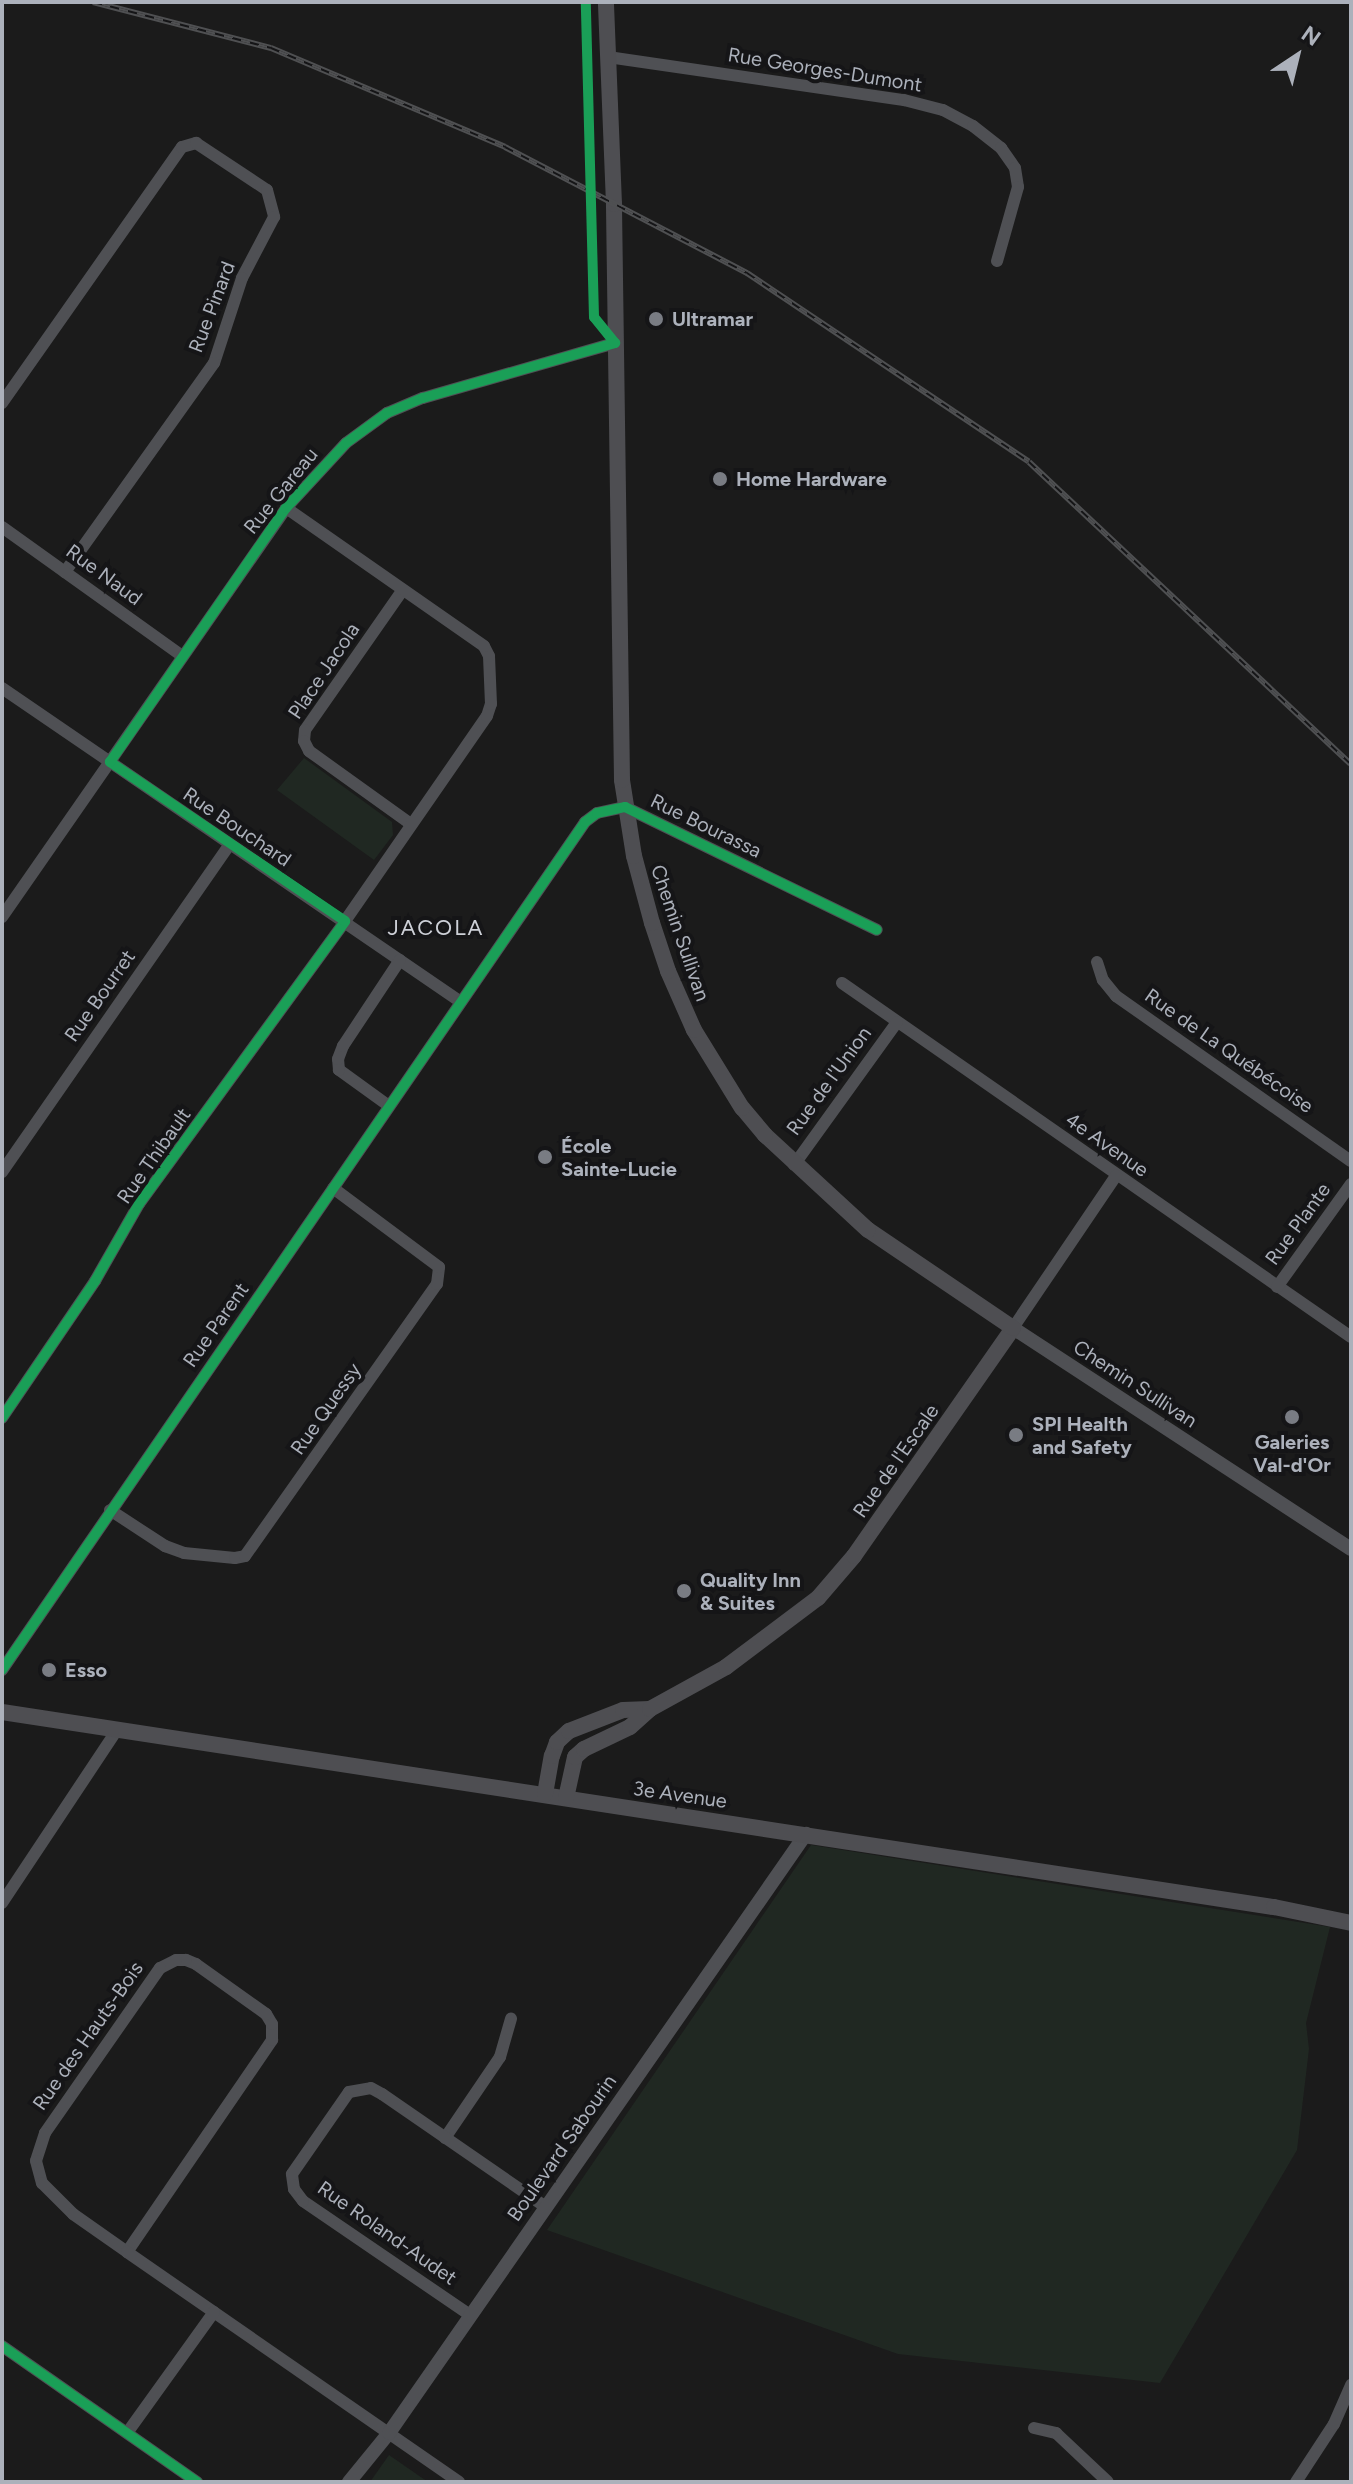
<!DOCTYPE html>
<meta charset="utf-8">
<style>
body{margin:0}
#map{position:relative;width:1353px;height:2484px;overflow:hidden;background:#1b1b1b;font-family:Figtree,sans-serif}
div>[style]{position:absolute}
.green>*{inset:0;background:#202822}
.minor>*{height:12px;margin:-6px;padding:0 6px;transform-origin:6px;border-radius:6px;background:#4f5054}
.tertiary>*{height:14px;margin:-7px;padding:0 7px;transform-origin:7px;border-radius:7px;background:#4f5054}
.secondary>*{height:16px;margin:-8px;padding:0 8px;transform-origin:8px;border-radius:8px;background:#4e4e52}
.rail>*{height:6px;margin-top:-3px;transform-origin:0;background:repeating-linear-gradient(90deg,#151517 0 9px,#4f5052 0 18px);box-sizing:border-box;border-block:2px solid #4f5052}
.cycleway>*{height:10px;margin:-5px;padding:0 5px;transform-origin:5px;border-radius:5px;background:#1a9f57}
.dots>*{width:22px;height:22px;translate:-50% -50%;box-sizing:border-box;border:4px solid #151517;border-radius:50%}
span{translate:-50% -50%;white-space:nowrap;text-align:center;line-height:1.15;-webkit-text-stroke:8px #151517;paint-order:stroke}
.street-label{font-size:20px;color:#acb1bb}
.poi-label{font-size:20px;color:#acb1bb;font-weight:700}
.left{translate:0 -50%;text-align:left}
.neighbourhood-label{font-size:22px;color:#cdd0d7;letter-spacing:2px}
.frame{position:absolute;inset:0;border:4px solid #acb1bb;pointer-events:none}
.north{position:absolute;left:1257px;top:16px;width:80px;height:80px;-webkit-text-stroke:6px #151517;paint-order:stroke;rotate:35deg;font-size:22px;font-weight:700;line-height:32px;text-align:center;color:#acb1bb}
.north::after{content:'';display:block;margin:auto;width:28px;height:36px;background:#acb1bb;clip-path:polygon(50% 0,100% 100%,50% 72%,0 100%)}
</style>
<div id="map">
<div class="green">
<i style="clip-path:polygon(304px 758px,392px 822px,393px 835px,374px 860px,277px 790px)"></i>
<i style="clip-path:polygon(811px 1845px,1330px 1927px,1306px 2023px,1309px 2049px,1297px 2150px,1160px 2383px,898px 2354px,547px 2230px)"></i>
<i style="clip-path:polygon(389px 2455px,428px 2482px,370px 2482px)"></i>
</div>
<div class="minor">
<i style="left:608px;top:57px;width:299px;rotate:8.3deg"></i>
<i style="left:904px;top:100px;width:40px;rotate:14.4deg"></i>
<i style="left:943px;top:110px;width:34px;rotate:28deg"></i>
<i style="left:973px;top:126px;width:36px;rotate:38deg"></i>
<i style="left:1001px;top:148px;width:24px;rotate:55deg"></i>
<i style="left:1015px;top:168px;width:19px;rotate:81deg"></i>
<i style="left:1018px;top:187px;width:77px;rotate:105.8deg"></i>
<i style="left:2px;top:403px;width:313px;rotate:-54.9deg"></i>
<i style="left:182px;top:147px;width:15px;rotate:-16deg"></i>
<i style="left:196px;top:143px;width:85px;rotate:33.5deg"></i>
<i style="left:267px;top:190px;width:28px;rotate:75deg"></i>
<i style="left:274px;top:217px;width:69px;rotate:117.7deg"></i>
<i style="left:242px;top:278px;width:89px;rotate:108.2deg"></i>
<i style="left:214px;top:363px;width:257px;rotate:125.5deg"></i>
<i style="left:2px;top:527px;width:221px;rotate:35.6deg"></i>
<i style="left:402px;top:591px;width:169px;rotate:124.9deg"></i>
<i style="left:305px;top:730px;width:11px;rotate:95deg"></i>
<i style="left:304px;top:741px;width:11px;rotate:63deg"></i>
<i style="left:309px;top:751px;width:125px;rotate:35.6deg"></i>
<i style="left:2px;top:688px;width:556px;rotate:34.38deg"></i>
<i style="left:2px;top:917px;width:498px;rotate:-55.2deg"></i>
<i style="left:286px;top:508px;width:88px;rotate:-47.3deg"></i>
<i style="left:346px;top:443px;width:51px;rotate:-36.2deg"></i>
<i style="left:387px;top:413px;width:39px;rotate:-23deg"></i>
<i style="left:423px;top:398px;width:200px;rotate:-16deg"></i>
<i style="left:1097px;top:962px;width:19px;rotate:72deg"></i>
<i style="left:1103px;top:980px;width:21px;rotate:51deg"></i>
<i style="left:1116px;top:996px;width:287px;rotate:35.1deg"></i>
<i style="left:842px;top:983px;width:620px;rotate:34.82deg"></i>
<i style="left:389px;top:1106px;width:62px;rotate:-144.2deg"></i>
<i style="left:339px;top:1070px;width:11px;rotate:-95deg"></i>
<i style="left:338px;top:1059px;width:14px;rotate:-69deg"></i>
<i style="left:343px;top:1046px;width:103px;rotate:-56.5deg"></i>
<i style="left:794px;top:1165px;width:176px;rotate:-54.2deg"></i>
<i style="left:2px;top:1172px;width:399px;rotate:-55.2deg"></i>
<i style="left:1277px;top:1287px;width:127px;rotate:-54.3deg"></i>
<i style="left:1013px;top:1328px;width:184px;rotate:-55.9deg"></i>
<i style="left:2px;top:1418px;width:166px;rotate:-55.8deg"></i>
<i style="left:95px;top:1281px;width:89px;rotate:-60.3deg"></i>
<i style="left:139px;top:1204px;width:350px;rotate:-53.9deg"></i>
<i style="left:345px;top:921px;width:249px;rotate:-55.3deg"></i>
<i style="left:487px;top:716px;width:13px;rotate:-72deg"></i>
<i style="left:491px;top:704px;width:48px;rotate:-92.4deg"></i>
<i style="left:489px;top:656px;width:11px;rotate:-117deg"></i>
<i style="left:484px;top:646px;width:241px;rotate:-145.1deg"></i>
<i style="left:110px;top:1510px;width:66px;rotate:33.2deg"></i>
<i style="left:165px;top:1546px;width:20px;rotate:20deg"></i>
<i style="left:184px;top:1553px;width:51px;rotate:5.6deg"></i>
<i style="left:235px;top:1558px;width:10px;rotate:-11deg"></i>
<i style="left:245px;top:1556px;width:333px;rotate:-54.8deg"></i>
<i style="left:437px;top:1284px;width:17px;rotate:-83deg"></i>
<i style="left:439px;top:1267px;width:132px;rotate:-143.3deg"></i>
<i style="left:2px;top:1670px;width:1029px;rotate:-55.49deg"></i>
<i style="left:585px;top:822px;width:15px;rotate:-37deg"></i>
<i style="left:597px;top:813px;width:29px;rotate:-12deg"></i>
<i style="left:625px;top:807px;width:280px;rotate:26deg"></i>
<i style="left:2px;top:1903px;width:208px;rotate:-56.4deg"></i>
<i style="left:445px;top:2138px;width:98px;rotate:-55.8deg"></i>
<i style="left:500px;top:2057px;width:40px;rotate:-74deg"></i>
<i style="left:127px;top:2252px;width:257px;rotate:-55.6deg"></i>
<i style="left:272px;top:2040px;width:16px;rotate:-90deg"></i>
<i style="left:272px;top:2024px;width:12px;rotate:-121deg"></i>
<i style="left:266px;top:2014px;width:86px;rotate:-144.5deg"></i>
<i style="left:196px;top:1964px;width:11px;rotate:-158deg"></i>
<i style="left:186px;top:1960px;width:10px;rotate:180deg"></i>
<i style="left:176px;top:1960px;width:18px;rotate:153deg"></i>
<i style="left:160px;top:1968px;width:201px;rotate:124.9deg"></i>
<i style="left:45px;top:2133px;width:29px;rotate:108deg"></i>
<i style="left:36px;top:2161px;width:23px;rotate:75deg"></i>
<i style="left:42px;top:2183px;width:44px;rotate:45deg"></i>
<i style="left:73px;top:2214px;width:66px;rotate:35.1deg"></i>
<i style="left:127px;top:2252px;width:404px;rotate:34.7deg"></i>
<i style="left:470px;top:2315px;width:202px;rotate:-145.7deg"></i>
<i style="left:303px;top:2201px;width:15px;rotate:-127deg"></i>
<i style="left:294px;top:2189px;width:15px;rotate:-98deg"></i>
<i style="left:292px;top:2174px;width:100px;rotate:-55.2deg"></i>
<i style="left:349px;top:2092px;width:22px;rotate:-10deg"></i>
<i style="left:371px;top:2088px;width:13px;rotate:29deg"></i>
<i style="left:382px;top:2094px;width:199px;rotate:34.6deg"></i>
<i style="left:2px;top:2346px;width:238px;rotate:34.9deg"></i>
<i style="left:1034px;top:2428px;width:23px;rotate:13deg"></i>
<i style="left:1056px;top:2433px;width:71px;rotate:43.3deg"></i>
<i style="left:127px;top:2433px;width:149px;rotate:-54.3deg"></i>
<i style="left:1296px;top:2482px;width:69px;rotate:-56.8deg"></i>
<i style="left:1334px;top:2424px;width:43px;rotate:-66.4deg"></i>
</div>
<div class="tertiary">
<i style="left:1013px;top:1328px;width:404px;rotate:33.2deg"></i>
<i style="left:349px;top:2482px;width:63px;rotate:-50.8deg"></i>
<i style="left:389px;top:2433px;width:730px;rotate:-55.16deg"></i>
</div>
<div class="secondary">
<i style="left:2px;top:1712px;width:1287px;rotate:8.72deg"></i>
<i style="left:1274px;top:1907px;width:79px;rotate:11.7deg"></i>
<i style="left:545px;top:1794px;width:39px;rotate:-80deg"></i>
<i style="left:552px;top:1756px;width:15px;rotate:-70deg"></i>
<i style="left:557px;top:1742px;width:16px;rotate:-43deg"></i>
<i style="left:569px;top:1731px;width:58px;rotate:-21.3deg"></i>
<i style="left:623px;top:1710px;width:27px;rotate:-2deg"></i>
<i style="left:566px;top:1798px;width:42px;rotate:-77.6deg"></i>
<i style="left:575px;top:1757px;width:12px;rotate:-42deg"></i>
<i style="left:584px;top:1749px;width:51px;rotate:-25.6deg"></i>
<i style="left:630px;top:1727px;width:27px;rotate:-42deg"></i>
<i style="left:650px;top:1709px;width:87px;rotate:-28.9deg"></i>
<i style="left:726px;top:1667px;width:115px;rotate:-36.9deg"></i>
<i style="left:818px;top:1598px;width:55px;rotate:-49.4deg"></i>
<i style="left:854px;top:1556px;width:278px;rotate:-55.1deg"></i>
<i style="left:1013px;top:1328px;width:175px;rotate:-145.9deg"></i>
<i style="left:868px;top:1230px;width:140px;rotate:-137.3deg"></i>
<i style="left:765px;top:1135px;width:35px;rotate:-130deg"></i>
<i style="left:742px;top:1108px;width:92px;rotate:-121.6deg"></i>
<i style="left:694px;top:1030px;width:64px;rotate:-113.8deg"></i>
<i style="left:668px;top:971px;width:51px;rotate:-108.4deg"></i>
<i style="left:652px;top:923px;width:69px;rotate:-105deg"></i>
<i style="left:634px;top:856px;width:77px;rotate:-99deg"></i>
<i style="left:622px;top:780px;width:576px;rotate:-90.8deg"></i>
<i style="left:614px;top:204px;width:202px;rotate:-92.3deg"></i>
</div>
<div class="rail">
<i style="left:93px;top:2px;width:184px;rotate:14.5deg"></i>
<i style="left:271px;top:48px;width:254px;rotate:22.9deg"></i>
<i style="left:505px;top:147px;width:273px;rotate:27.5deg"></i>
<i style="left:747px;top:273px;width:339px;rotate:33.8deg"></i>
<i style="left:1029px;top:462px;width:441px;rotate:43.2deg"></i>
</div>
<div class="cycleway">
<i style="left:2px;top:1418px;width:166px;rotate:-55.8deg"></i>
<i style="left:95px;top:1281px;width:89px;rotate:-60.3deg"></i>
<i style="left:139px;top:1204px;width:350px;rotate:-53.9deg"></i>
<i style="left:345px;top:921px;width:284px;rotate:-145.9deg"></i>
<i style="left:110px;top:762px;width:309px;rotate:-55.3deg"></i>
<i style="left:286px;top:508px;width:88px;rotate:-47.3deg"></i>
<i style="left:346px;top:443px;width:51px;rotate:-36.2deg"></i>
<i style="left:387px;top:413px;width:39px;rotate:-23deg"></i>
<i style="left:423px;top:398px;width:200px;rotate:-16deg"></i>
<i style="left:615px;top:343px;width:33px;rotate:-129deg"></i>
<i style="left:594px;top:317px;width:315px;rotate:-91.5deg"></i>
<i style="left:2px;top:1670px;width:1029px;rotate:-55.49deg"></i>
<i style="left:585px;top:822px;width:15px;rotate:-37deg"></i>
<i style="left:597px;top:813px;width:29px;rotate:-12deg"></i>
<i style="left:625px;top:807px;width:280px;rotate:26deg"></i>
<i style="left:2px;top:2346px;width:238px;rotate:34.9deg"></i>
</div>
<div class="dots">
<i style="left:656px;top:319px;background:#797c83"></i>
<i style="left:720px;top:479px;background:#797c83"></i>
<i style="left:545px;top:1157px;background:#797c83"></i>
<i style="left:1292px;top:1417px;background:#797c83"></i>
<i style="left:1016px;top:1435px;background:#797c83"></i>
<i style="left:684px;top:1591px;background:#797c83"></i>
<i style="left:49px;top:1670px;background:#797c83"></i>
</div>
<div class="street-label">
<span style="left:825px;top:70px;rotate:9deg">Rue Georges-Dumont</span>
<span style="left:212px;top:307px;rotate:-69deg">Rue Pinard</span>
<span style="left:281px;top:491px;rotate:-51deg">Rue Gareau</span>
<span style="left:104px;top:575px;rotate:36deg">Rue Naud</span>
<span style="left:324px;top:671px;rotate:-56deg">Place Jacola</span>
<span style="left:706px;top:826px;rotate:26deg">Rue Bourassa</span>
<span style="left:237px;top:827px;rotate:34deg">Rue Bouchard</span>
<span style="left:680px;top:933px;rotate:71deg">Chemin Sullivan</span>
<span style="left:100px;top:996px;rotate:-55deg">Rue Bourret</span>
<span style="left:1229px;top:1051px;rotate:35deg">Rue de La Québécoise</span>
<span style="left:829px;top:1081px;rotate:-54deg">Rue de l'Union</span>
<span style="left:1107px;top:1145px;rotate:35deg">4e Avenue</span>
<span style="left:154px;top:1156px;rotate:-55deg">Rue Thibault</span>
<span style="left:1298px;top:1224px;rotate:-54deg">Rue Plante</span>
<span style="left:216px;top:1325px;rotate:-55deg">Rue Parent</span>
<span style="left:1135px;top:1384px;rotate:33deg">Chemin Sullivan</span>
<span style="left:326px;top:1409px;rotate:-55deg">Rue Quessy</span>
<span style="left:896px;top:1461px;rotate:-55deg">Rue de l'Escale</span>
<span style="left:680px;top:1795px;rotate:8deg">3e Avenue</span>
<span style="left:88px;top:2036px;rotate:-55deg">Rue des Hauts-Bois</span>
<span style="left:562px;top:2148px;rotate:-55deg">Boulevard Sabourin</span>
<span style="left:387px;top:2233px;rotate:35deg">Rue Roland-Audet</span>
</div>
<div class="poi-label">
<span class="left" style="left:672px;top:319px">Ultramar</span>
<span class="left" style="left:736px;top:479px">Home Hardware</span>
<span class="left" style="left:561px;top:1158px">École<br>Sainte-Lucie</span>
<span class="left" style="left:1032px;top:1436px">SPI Health<br>and Safety</span>
<span style="left:1292px;top:1454px">Galeries<br>Val-d'Or</span>
<span class="left" style="left:700px;top:1592px">Quality Inn<br>&amp; Suites</span>
<span class="left" style="left:65px;top:1670px">Esso</span>
</div>
<div class="neighbourhood-label">
<span style="left:436px;top:928px">JACOLA</span>
</div>
<div class="frame"></div>
<div class="north">N</div>
</div>
